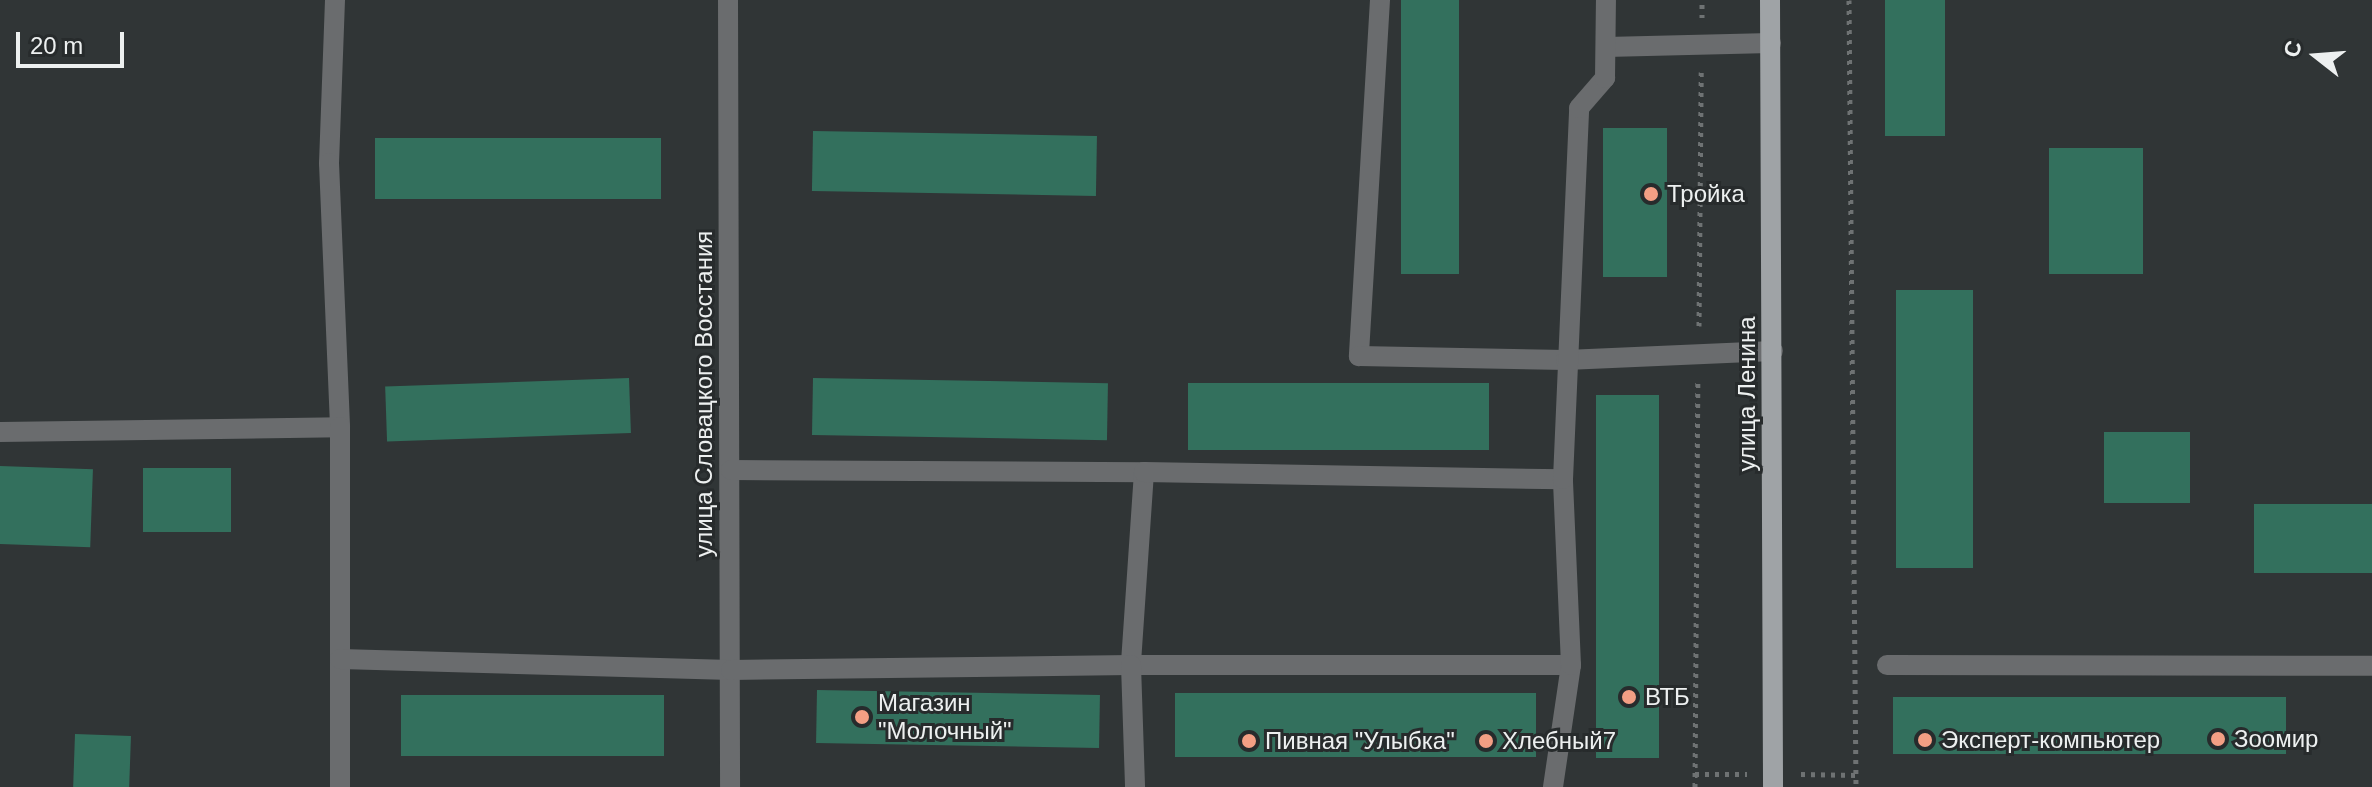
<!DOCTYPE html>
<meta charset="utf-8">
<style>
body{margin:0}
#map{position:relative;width:2372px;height:787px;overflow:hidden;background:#303536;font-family:Helvetica,sans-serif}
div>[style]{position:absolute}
.building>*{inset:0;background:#33705d;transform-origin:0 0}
.path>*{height:5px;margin-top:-2.5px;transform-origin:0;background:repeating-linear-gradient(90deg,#6e7273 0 4px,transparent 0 10px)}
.minor>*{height:20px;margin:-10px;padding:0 10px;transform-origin:10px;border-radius:10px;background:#6a6c6e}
.major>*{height:20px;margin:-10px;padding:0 10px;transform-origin:10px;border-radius:10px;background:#9fa3a6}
.dots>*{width:22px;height:22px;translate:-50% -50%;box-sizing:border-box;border:4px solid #272b2c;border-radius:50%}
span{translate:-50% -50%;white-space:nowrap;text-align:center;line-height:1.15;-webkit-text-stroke:6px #272b2c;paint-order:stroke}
.poi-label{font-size:24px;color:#edf0f0}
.left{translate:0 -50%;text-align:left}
.street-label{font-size:24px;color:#edf0f0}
.north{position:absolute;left:2276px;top:16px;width:80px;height:80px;-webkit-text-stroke:6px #272b2c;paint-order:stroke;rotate:287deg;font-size:22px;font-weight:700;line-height:32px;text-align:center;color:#edf0f0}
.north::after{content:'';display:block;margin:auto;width:28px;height:36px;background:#edf0f0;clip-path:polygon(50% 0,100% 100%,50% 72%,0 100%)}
.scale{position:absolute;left:16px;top:32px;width:108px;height:36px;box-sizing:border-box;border:4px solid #edf0f0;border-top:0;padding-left:10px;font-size:24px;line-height:28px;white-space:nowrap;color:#edf0f0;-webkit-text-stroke:6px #272b2c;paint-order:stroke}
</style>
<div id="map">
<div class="building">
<i style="left:1401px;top:0;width:58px;height:274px"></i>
<i style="left:1885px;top:0;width:60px;height:136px"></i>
<i style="left:1603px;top:128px;width:64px;height:149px"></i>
<i style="left:813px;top:131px;width:284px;height:60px;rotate:1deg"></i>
<i style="left:375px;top:138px;width:286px;height:61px"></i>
<i style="left:2049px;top:148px;width:94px;height:126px"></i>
<i style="left:1896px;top:290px;width:77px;height:278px"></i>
<i style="left:629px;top:378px;width:55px;height:244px;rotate:88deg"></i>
<i style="left:813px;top:378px;width:295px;height:57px;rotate:1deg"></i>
<i style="left:1489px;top:383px;width:67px;height:301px;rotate:90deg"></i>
<i style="left:1659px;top:395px;width:363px;height:63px;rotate:90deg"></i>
<i style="left:2104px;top:432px;width:86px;height:71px"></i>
<i style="left:0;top:466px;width:93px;height:78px;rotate:2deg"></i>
<i style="left:143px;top:468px;width:88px;height:64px"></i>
<i style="left:2254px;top:504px;width:118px;height:69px"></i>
<i style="left:817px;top:690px;width:283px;height:53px;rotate:1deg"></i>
<i style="left:1175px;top:693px;width:361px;height:64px"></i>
<i style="left:664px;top:695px;width:61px;height:263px;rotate:90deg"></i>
<i style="left:2286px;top:697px;width:57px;height:393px;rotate:90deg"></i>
<i style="left:75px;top:734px;width:56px;height:53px;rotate:2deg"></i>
</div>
<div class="path">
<i style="left:1849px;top:0;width:787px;rotate:89.49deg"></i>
<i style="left:1702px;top:18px;width:18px;rotate:-90deg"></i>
<i style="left:1699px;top:326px;width:254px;rotate:-89.5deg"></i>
<i style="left:1695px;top:774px;width:52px"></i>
<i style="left:1801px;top:774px;width:55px;rotate:1deg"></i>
<i style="left:1695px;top:787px;width:407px;rotate:-89.6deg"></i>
</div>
<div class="minor">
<i style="left:335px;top:0;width:163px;rotate:92.1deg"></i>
<i style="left:329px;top:163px;width:264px;rotate:87.6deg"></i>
<i style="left:728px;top:0;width:787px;rotate:89.85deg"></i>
<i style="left:1380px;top:0;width:357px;rotate:93.4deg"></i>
<i style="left:1359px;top:356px;width:207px;rotate:1.1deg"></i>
<i style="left:1566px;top:360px;width:207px;rotate:-2.5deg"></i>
<i style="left:1606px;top:47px;width:165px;rotate:-1.4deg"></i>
<i style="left:0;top:432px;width:340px;rotate:-0.8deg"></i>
<i style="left:340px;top:427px;width:360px;rotate:90deg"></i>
<i style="left:731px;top:470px;width:413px;rotate:0.3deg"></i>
<i style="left:1144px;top:472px;width:193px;rotate:93.9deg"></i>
<i style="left:1131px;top:665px;width:440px"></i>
<i style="left:1144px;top:472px;width:419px;rotate:1deg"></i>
<i style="left:340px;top:659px;width:391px;rotate:1.6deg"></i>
<i style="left:731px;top:670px;width:400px;rotate:-0.7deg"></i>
<i style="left:1131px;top:665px;width:122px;rotate:88.1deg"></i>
<i style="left:1887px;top:665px;width:485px;rotate:0.1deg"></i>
<i style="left:1553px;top:787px;width:123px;rotate:-81.6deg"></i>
<i style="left:1571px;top:665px;width:186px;rotate:-92.5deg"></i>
<i style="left:1563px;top:479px;width:371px;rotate:-87.5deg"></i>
<i style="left:1579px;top:108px;width:40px;rotate:-49deg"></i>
<i style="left:1605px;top:78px;width:78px;rotate:-89.3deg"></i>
</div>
<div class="major">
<i style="left:1770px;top:0;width:787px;rotate:89.78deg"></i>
</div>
<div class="dots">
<i style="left:1651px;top:194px;background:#f39f84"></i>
<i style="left:1629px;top:697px;background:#f39f84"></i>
<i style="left:862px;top:717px;background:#f39f84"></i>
<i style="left:2218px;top:739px;background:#f39f84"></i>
<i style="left:1925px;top:740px;background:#f39f84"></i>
<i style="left:1249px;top:741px;background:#f39f84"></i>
<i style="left:1486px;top:741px;background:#f39f84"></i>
</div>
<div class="poi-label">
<span class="left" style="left:1667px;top:194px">Тройка</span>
<span class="left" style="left:1645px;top:697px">ВТБ</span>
<span class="left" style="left:878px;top:717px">Магазин<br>"Молочный"</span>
<span class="left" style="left:2234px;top:739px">Зоомир</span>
<span class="left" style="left:1941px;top:740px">Эксперт-компьютер</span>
<span class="left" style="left:1265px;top:741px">Пивная "Улыбка"</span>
<span class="left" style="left:1502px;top:741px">Хлебный7</span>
</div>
<div class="street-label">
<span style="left:704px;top:394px;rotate:-90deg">улица Словацкого Восстания</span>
<span style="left:1747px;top:394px;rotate:-90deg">улица Ленина</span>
</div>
<div class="north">С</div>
<div class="scale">20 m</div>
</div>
